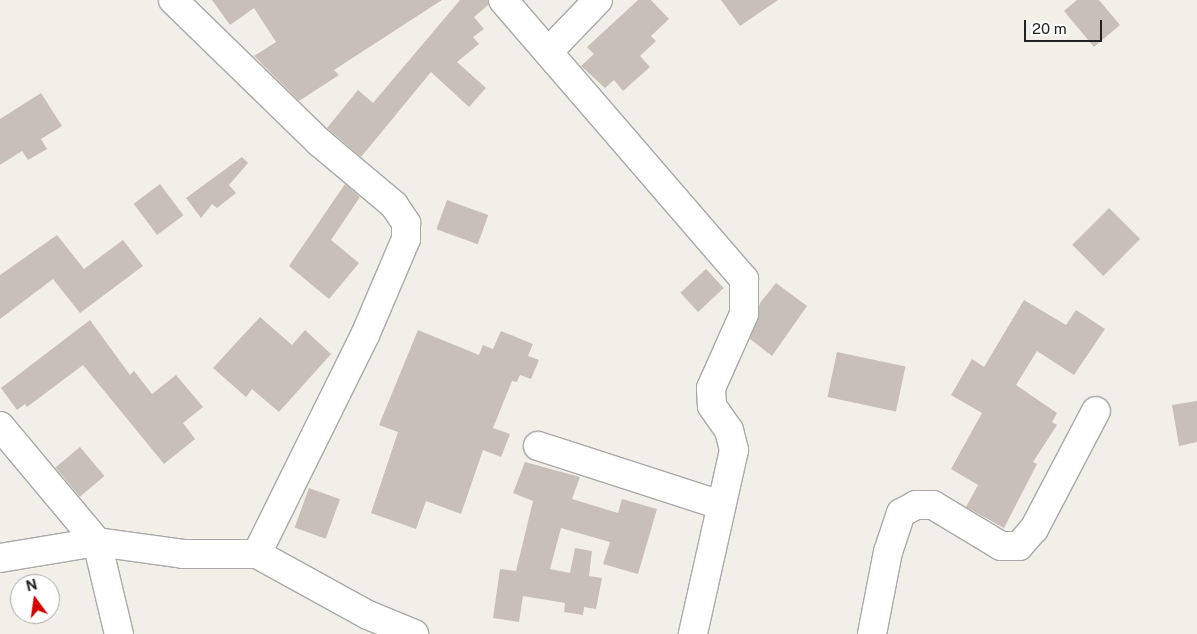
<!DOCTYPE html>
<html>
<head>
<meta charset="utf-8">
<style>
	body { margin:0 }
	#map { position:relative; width:1197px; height:634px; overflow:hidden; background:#f2efe9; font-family:"Public Sans",sans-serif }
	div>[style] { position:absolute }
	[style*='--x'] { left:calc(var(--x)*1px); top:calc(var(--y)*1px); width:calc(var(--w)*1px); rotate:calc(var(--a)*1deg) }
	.building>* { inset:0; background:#c7bfb8; transform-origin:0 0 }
	.roads { filter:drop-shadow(1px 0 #a9a9a9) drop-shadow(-1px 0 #a9a9a9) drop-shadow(0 1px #a9a9a9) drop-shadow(0 -1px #a9a9a9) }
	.minor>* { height:28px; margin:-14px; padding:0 14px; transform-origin:14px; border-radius:14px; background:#fff }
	span { translate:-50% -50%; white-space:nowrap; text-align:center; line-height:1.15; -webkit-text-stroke:4px #fff; paint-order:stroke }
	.north { position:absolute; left:10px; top:574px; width:50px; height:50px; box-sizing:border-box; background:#fff; border:1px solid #a7a7a7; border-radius:50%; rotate:346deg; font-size:14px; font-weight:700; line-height:20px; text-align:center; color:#222 }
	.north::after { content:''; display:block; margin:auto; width:18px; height:22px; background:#d40000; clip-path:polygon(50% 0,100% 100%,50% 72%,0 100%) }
	.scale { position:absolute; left:1024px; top:20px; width:78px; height:22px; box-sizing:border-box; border:2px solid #222; border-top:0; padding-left:6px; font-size:15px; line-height:18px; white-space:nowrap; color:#222; -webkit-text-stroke:4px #fff; paint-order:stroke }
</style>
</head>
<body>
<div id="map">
	<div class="building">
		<div style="clip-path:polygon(212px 0,442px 0,334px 70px,339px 75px,299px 101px,254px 56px,276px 42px,254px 8px,230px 25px)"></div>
		<div style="clip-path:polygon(460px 0,488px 0,488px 5px,474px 17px,484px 29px,473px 37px,479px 44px,457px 62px,486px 88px,469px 107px,431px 72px,361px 157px,327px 128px,358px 90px,373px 103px)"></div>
		<div style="clip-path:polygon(638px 0,651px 0,669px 19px,651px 36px,656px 41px,640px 56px,650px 67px,623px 91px,614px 80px,605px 88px,581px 66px,594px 54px,587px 47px)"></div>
		<div style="clip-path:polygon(721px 0,778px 0,740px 26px)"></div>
		<div style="clip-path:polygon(1077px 0,1099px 0,1120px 25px,1094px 47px,1064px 11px)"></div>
		<div style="clip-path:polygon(41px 93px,62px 126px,41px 139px,47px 149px,28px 160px,22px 151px,0 165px,0 119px)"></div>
		<div style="clip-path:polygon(242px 157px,248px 163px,229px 185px,236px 193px,217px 208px,212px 204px,201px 218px,186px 198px)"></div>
		<div style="left:160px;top:184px;width:39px;height:33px;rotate:53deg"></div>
		<div style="clip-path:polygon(345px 184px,360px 197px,331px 240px,359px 263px,329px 299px,289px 266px)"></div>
		<div style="left:447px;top:200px;width:44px;height:31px;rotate:20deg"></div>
		<div style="left:1109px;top:208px;width:44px;height:52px;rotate:45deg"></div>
		<div style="clip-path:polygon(57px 235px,84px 269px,123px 240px,143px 266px,80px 313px,53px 279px,0 319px,0 275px)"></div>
		<div style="left:706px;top:269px;width:26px;height:35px;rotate:47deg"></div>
		<div style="clip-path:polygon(776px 283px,807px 306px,772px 356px,750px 339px,760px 303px)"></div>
		<div style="clip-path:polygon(1024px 300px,1066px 325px,1076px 310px,1105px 329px,1074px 375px,1037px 351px,1016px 385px,1057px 413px,1052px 422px,1057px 425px,1033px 462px,1037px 464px,1004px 528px,966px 507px,978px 485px,951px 469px,982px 413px,951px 395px,972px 359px,984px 367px)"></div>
		<div style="clip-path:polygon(260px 317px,292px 345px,305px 330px,331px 354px,279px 412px,252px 389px,246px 397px,213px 368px)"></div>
		<div style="clip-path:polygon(90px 320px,130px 375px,134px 371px,152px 394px,176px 375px,203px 407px,183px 423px,195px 439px,164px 464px,83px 365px,27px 407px,25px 404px,17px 410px,1px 388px)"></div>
		<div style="clip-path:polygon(418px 330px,479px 355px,483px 345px,493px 349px,501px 331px,533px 344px,528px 356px,539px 360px,531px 379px,520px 375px,517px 382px,512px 381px,493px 428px,510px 434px,501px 457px,483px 450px,461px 514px,426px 501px,416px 529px,371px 513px,398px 432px,379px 425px)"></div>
		<div style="left:837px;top:352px;width:70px;height:46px;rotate:12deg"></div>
		<div style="clip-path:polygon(1197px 401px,1197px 442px,1179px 446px,1172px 405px)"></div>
		<div style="left:80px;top:447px;width:38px;height:32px;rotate:50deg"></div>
		<div style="clip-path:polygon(525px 462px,580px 477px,572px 499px,618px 513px,622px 499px,657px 509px,638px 574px,603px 564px,610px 542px,561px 528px,550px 569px,570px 573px,575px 548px,592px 551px,589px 576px,602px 578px,596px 609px,584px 607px,583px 615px,564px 612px,565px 603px,523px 596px,519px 622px,493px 618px,500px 569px,516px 571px,533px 501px,513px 493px)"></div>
		<div style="left:309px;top:488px;width:33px;height:42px;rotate:20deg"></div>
	</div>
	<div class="roads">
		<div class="minor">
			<div style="--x:173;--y:0;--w:204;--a:44.2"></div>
			<div style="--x:319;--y:142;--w:98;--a:40"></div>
			<div style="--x:394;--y:205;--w:22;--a:56"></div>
			<div style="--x:406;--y:223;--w:16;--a:90"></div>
			<div style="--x:406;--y:239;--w:104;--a:113.1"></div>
			<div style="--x:365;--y:335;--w:244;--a:116.3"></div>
			<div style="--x:503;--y:0;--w:369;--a:49.2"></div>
			<div style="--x:744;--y:279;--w:35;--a:90"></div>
			<div style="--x:744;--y:314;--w:81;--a:114"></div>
			<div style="--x:711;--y:388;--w:18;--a:87"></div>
			<div style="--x:712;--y:406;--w:29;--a:55"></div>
			<div style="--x:729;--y:430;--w:21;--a:76"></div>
			<div style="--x:734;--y:450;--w:189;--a:102.6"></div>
			<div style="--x:548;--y:52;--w:72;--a:-46.1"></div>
			<div style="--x:0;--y:426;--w:151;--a:50.1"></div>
			<div style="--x:97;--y:542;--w:95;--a:76.6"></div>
			<div style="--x:538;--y:446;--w:192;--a:17.9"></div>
			<div style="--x:0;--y:558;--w:98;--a:-9.4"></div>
			<div style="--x:97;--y:542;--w:87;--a:7.9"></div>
			<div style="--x:183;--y:554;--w:74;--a:0"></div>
			<div style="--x:257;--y:554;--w:127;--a:28.8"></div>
			<div style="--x:368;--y:615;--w:50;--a:22.4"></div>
			<div style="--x:872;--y:634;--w:84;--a:-79"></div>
			<div style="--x:888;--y:552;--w:41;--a:-71.6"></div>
			<div style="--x:901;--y:513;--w:17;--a:-28"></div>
			<div style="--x:916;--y:505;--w:17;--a:0"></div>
			<div style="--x:933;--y:505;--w:79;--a:31.1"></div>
			<div style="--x:1001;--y:546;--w:18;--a:0"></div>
			<div style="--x:1019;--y:546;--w:23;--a:-49"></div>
			<div style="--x:1034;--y:529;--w:133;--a:-62.3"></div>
		</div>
	</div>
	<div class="north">N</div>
	<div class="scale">20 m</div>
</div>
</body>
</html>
